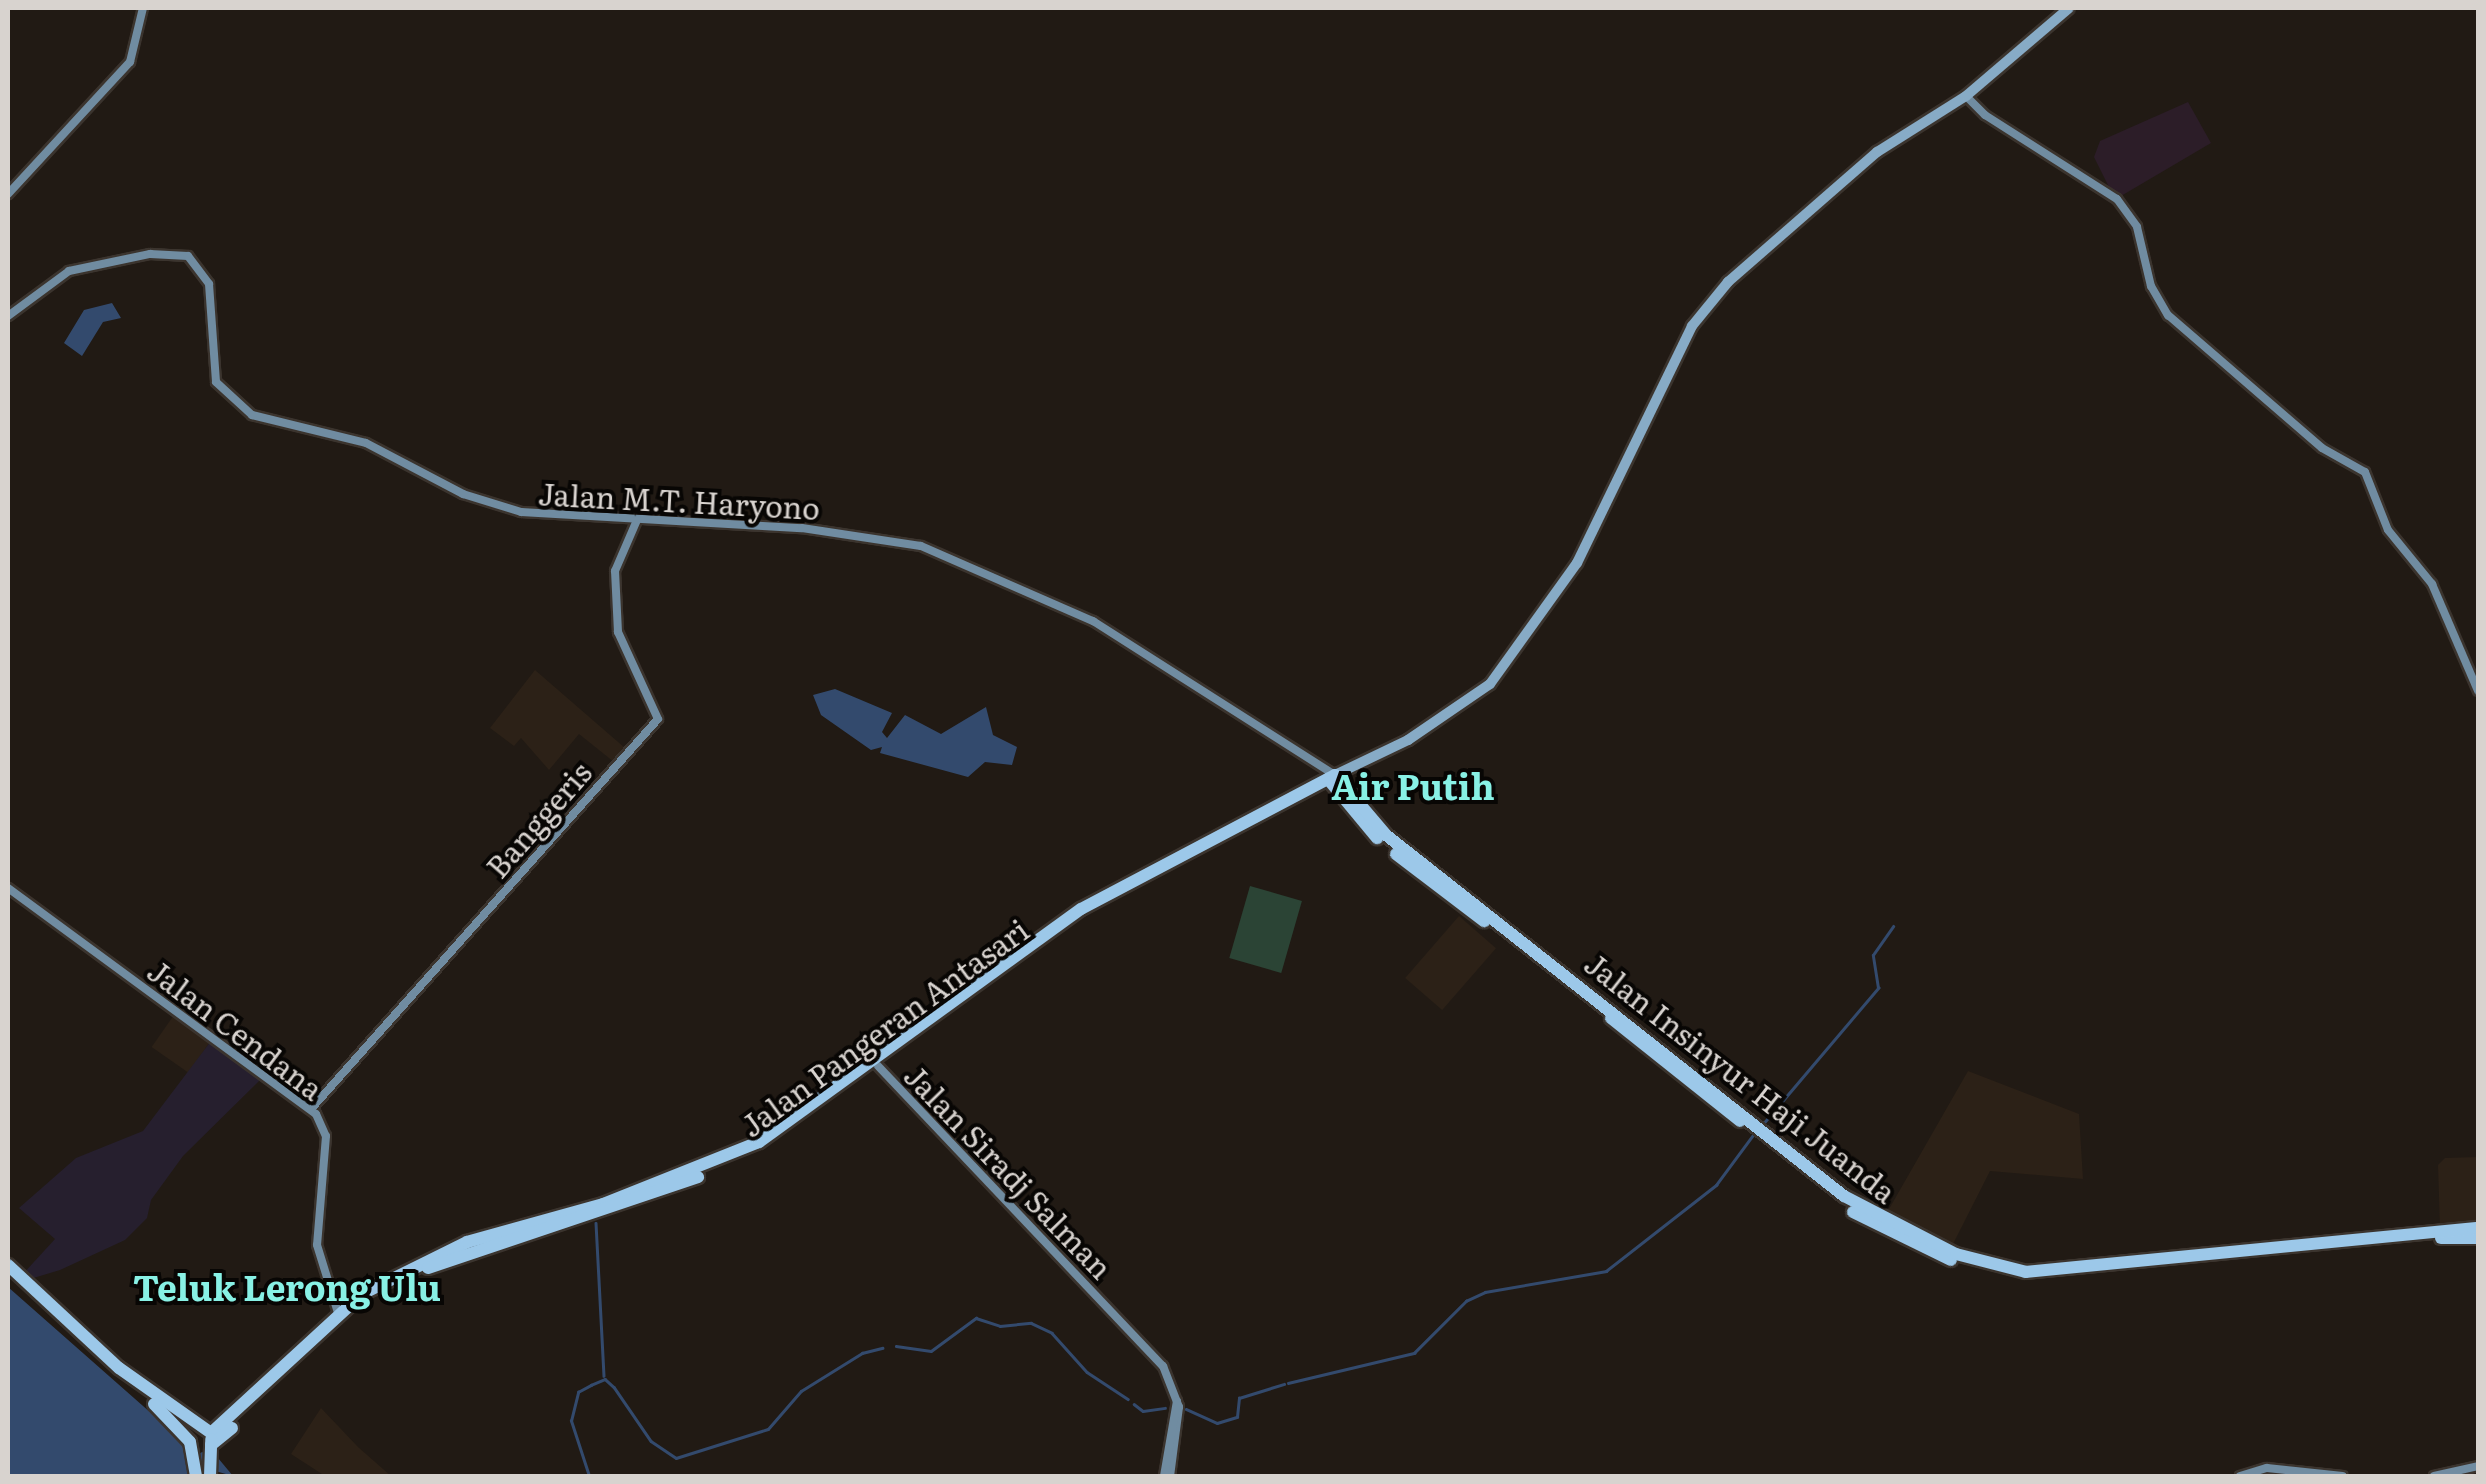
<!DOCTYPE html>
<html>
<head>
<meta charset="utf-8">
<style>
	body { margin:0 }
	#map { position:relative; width:2486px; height:1484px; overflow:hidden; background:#211a14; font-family:Literata,serif }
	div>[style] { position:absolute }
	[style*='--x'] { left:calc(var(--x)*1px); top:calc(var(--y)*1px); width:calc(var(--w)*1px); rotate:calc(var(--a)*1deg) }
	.built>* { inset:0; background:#2c2117; transform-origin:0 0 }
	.industrial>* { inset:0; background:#261f2e }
	.medical>* { inset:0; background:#2c1d28 }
	.green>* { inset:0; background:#2b4435; transform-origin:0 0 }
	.water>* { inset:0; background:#334a6d }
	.stream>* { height:2.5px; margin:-1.25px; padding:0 1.25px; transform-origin:1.25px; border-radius:1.25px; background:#334a6d }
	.roads { filter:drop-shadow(2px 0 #3b342e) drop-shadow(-2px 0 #3b342e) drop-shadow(0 2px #3b342e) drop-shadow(0 -2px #3b342e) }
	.secondary>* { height:8px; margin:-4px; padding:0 4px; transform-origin:4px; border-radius:4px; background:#708ca1 }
	.primary>* { height:10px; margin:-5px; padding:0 5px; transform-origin:5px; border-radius:5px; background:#87abc6 }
	.highway>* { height:12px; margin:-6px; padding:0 6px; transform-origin:6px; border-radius:6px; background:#9cc8e9 }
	span { translate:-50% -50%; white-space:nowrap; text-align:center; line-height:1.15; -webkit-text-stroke:8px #080604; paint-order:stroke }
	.street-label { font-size:30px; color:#d8d3cf }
	.quarter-label { font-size:35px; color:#88f1e5; font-weight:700 }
	.frame { position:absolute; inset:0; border:10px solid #d8d3cf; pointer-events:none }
</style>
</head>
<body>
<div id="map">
	<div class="built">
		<div style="clip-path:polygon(535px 670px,625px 748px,614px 762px,579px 734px,549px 770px,521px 738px,514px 746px,490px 728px)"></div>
		<div style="left:1459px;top:916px;width:49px;height:82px;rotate:41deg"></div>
		<div style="left:174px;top:1015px;width:45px;height:39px;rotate:35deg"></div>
		<div style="clip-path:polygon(1968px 1071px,2079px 1114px,2083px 1179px,1990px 1171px,1952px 1246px,1885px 1216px)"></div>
		<div style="clip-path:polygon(2478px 1157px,2478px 1226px,2440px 1228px,2438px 1165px,2445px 1158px)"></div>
		<div style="clip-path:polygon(321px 1408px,358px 1447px,391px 1476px,325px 1476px,291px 1454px)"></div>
	</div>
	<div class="industrial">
		<div style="clip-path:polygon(211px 1041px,262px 1078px,183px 1156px,151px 1200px,147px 1218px,125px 1240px,60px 1270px,30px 1279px,22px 1275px,55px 1239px,19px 1208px,76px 1158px,143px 1131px)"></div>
	</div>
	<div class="medical">
		<div style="clip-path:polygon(2188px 102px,2211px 143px,2121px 196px,2109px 187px,2094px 157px,2100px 141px)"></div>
	</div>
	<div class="green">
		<div style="left:1250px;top:886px;width:54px;height:75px;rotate:16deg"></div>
	</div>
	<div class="water">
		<div style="clip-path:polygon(112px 303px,121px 318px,103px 322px,82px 356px,64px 343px,84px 310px)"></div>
		<div style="clip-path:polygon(835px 689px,892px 713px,882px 732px,887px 738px,905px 715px,941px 734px,986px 707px,993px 735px,1017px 747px,1012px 765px,985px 762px,968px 777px,880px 753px,882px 747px,871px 750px,821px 715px,813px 695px)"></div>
		<div style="clip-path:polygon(8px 1287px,185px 1443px,190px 1461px,202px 1452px,218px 1458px,233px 1476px,208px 1469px,190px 1476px,8px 1476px)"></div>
	</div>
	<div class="stream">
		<div style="--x:1762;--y:1125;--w:180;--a:-49.7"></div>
		<div style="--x:1878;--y:988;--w:33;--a:-99"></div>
		<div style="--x:1873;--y:955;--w:35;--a:-55"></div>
		<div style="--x:596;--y:1223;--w:153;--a:87"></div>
		<div style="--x:896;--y:1346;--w:35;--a:8"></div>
		<div style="--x:931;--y:1351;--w:56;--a:-36.3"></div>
		<div style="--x:976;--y:1318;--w:25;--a:18"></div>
		<div style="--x:1000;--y:1326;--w:31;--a:-6"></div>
		<div style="--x:1031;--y:1323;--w:23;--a:25"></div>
		<div style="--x:1052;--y:1333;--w:52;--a:48.1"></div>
		<div style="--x:1087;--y:1372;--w:49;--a:33.4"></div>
		<div style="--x:1288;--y:1383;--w:130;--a:-13.4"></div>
		<div style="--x:1414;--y:1353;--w:74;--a:-45"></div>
		<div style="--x:1466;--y:1301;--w:21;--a:-25"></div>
		<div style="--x:1485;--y:1292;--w:123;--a:-9.8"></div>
		<div style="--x:1606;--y:1271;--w:140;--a:-38"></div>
		<div style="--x:1716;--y:1185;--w:67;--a:-53.5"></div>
		<div style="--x:1134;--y:1404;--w:11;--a:38"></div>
		<div style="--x:1143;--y:1411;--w:22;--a:-8"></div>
		<div style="--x:1186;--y:1409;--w:34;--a:24"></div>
		<div style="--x:1217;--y:1423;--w:21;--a:-17"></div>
		<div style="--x:1237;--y:1417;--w:19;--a:-84"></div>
		<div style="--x:1239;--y:1398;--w:47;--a:-17.3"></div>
		<div style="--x:589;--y:1476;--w:58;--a:-108.1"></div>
		<div style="--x:571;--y:1421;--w:30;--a:-76"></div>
		<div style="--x:578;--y:1392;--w:15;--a:-28"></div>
		<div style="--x:591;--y:1385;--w:15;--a:-23"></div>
		<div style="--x:605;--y:1379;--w:12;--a:42"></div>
		<div style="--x:614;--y:1387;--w:65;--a:55.6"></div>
		<div style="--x:651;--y:1441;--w:30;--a:34"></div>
		<div style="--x:676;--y:1458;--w:96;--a:-17.5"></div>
		<div style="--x:768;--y:1429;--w:50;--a:-49"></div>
		<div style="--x:801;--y:1391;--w:72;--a:-31.9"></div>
		<div style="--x:862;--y:1353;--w:21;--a:-14"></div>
	</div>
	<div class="roads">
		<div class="secondary">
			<div style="--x:1966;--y:96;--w:27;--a:45"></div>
			<div style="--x:1985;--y:115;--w:156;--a:32.5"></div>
			<div style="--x:2117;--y:199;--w:34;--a:54"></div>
			<div style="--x:2137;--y:227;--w:61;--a:76.7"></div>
			<div style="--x:2151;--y:286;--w:34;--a:60"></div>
			<div style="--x:2168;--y:315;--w:203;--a:40.8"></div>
			<div style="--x:2322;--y:448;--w:49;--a:29.2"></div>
			<div style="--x:2365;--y:472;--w:62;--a:68.4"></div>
			<div style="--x:2388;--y:530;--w:70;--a:50.8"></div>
			<div style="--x:2432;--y:584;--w:116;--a:66.7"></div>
			<div style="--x:8;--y:194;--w:180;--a:-47.3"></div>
			<div style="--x:130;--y:62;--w:56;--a:-76.5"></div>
			<div style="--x:8;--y:316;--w:76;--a:-36.4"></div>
			<div style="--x:69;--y:271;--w:83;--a:-11.9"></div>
			<div style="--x:150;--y:254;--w:38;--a:3"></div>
			<div style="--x:188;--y:256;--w:35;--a:53"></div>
			<div style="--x:209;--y:284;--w:98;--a:85.9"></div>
			<div style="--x:216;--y:382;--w:49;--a:42.5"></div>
			<div style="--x:252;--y:415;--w:117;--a:13.8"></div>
			<div style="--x:366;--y:443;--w:110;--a:27.7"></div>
			<div style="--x:463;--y:494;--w:61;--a:17.2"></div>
			<div style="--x:521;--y:512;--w:281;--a:3.3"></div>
			<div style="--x:802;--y:528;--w:120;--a:8.6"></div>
			<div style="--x:921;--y:546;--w:188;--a:23.6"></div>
			<div style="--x:1093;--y:621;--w:287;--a:32.5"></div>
			<div style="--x:8;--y:888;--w:382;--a:36.3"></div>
			<div style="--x:316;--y:1114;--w:24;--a:66"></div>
			<div style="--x:326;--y:1136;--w:109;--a:94.7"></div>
			<div style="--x:317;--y:1245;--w:74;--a:72.8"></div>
			<div style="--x:878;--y:1066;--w:414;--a:46.5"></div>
			<div style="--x:1163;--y:1366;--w:44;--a:68.7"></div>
			<div style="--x:1179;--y:1407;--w:70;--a:97.4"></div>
			<div style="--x:311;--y:1109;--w:522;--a:-48.34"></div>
			<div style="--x:658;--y:719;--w:96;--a:-114.7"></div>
			<div style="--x:618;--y:632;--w:61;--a:-92.8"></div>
			<div style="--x:615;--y:571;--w:56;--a:-66.7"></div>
			<div style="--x:1164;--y:1476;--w:76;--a:-80.2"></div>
			<div style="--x:2240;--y:1476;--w:28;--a:-17"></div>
			<div style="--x:2267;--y:1468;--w:76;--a:6"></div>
			<div style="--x:2434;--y:1476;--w:45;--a:-12.8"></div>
		</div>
		<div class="primary">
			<div style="--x:1335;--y:775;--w:81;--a:-25.6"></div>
			<div style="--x:1408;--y:740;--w:99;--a:-34.3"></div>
			<div style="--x:1490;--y:684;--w:149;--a:-54.3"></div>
			<div style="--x:1577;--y:563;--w:263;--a:-64.1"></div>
			<div style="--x:1692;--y:326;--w:57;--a:-50.7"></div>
			<div style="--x:1728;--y:282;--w:198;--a:-41.1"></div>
			<div style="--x:1877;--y:152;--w:105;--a:-32.2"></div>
			<div style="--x:1966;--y:96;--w:135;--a:-40.5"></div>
		</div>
		<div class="highway">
			<div style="--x:1328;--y:779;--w:77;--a:50.3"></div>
			<div style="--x:1396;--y:854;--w:111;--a:37.3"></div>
			<div style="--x:1611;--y:1018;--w:165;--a:38.6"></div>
			<div style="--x:1853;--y:1212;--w:109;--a:26.1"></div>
			<div style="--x:2441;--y:1238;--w:37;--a:0"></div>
			<div style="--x:8;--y:1265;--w:151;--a:42.9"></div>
			<div style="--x:119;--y:1368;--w:113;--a:35.2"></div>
			<div style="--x:211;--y:1433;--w:205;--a:-42.6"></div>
			<div style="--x:362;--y:1294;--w:117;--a:-26.3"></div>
			<div style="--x:467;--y:1242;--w:141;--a:-15.6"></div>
			<div style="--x:603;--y:1204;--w:168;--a:-21.7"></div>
			<div style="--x:759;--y:1142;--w:397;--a:-35.9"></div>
			<div style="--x:1081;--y:909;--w:287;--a:-27.8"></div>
			<div style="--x:1335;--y:775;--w:79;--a:49.6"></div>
			<div style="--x:1386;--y:835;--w:583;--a:38.25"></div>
			<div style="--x:1844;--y:1196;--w:126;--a:27.4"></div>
			<div style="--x:1956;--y:1254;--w:72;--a:14.4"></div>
			<div style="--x:2026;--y:1272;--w:454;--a:-5.6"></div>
			<div style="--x:428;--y:1268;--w:285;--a:-18.6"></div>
			<div style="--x:154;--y:1404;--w:52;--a:46.5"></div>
			<div style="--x:190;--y:1442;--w:35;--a:80"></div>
			<div style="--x:211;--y:1445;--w:27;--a:-39"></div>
			<div style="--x:210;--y:1476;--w:37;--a:-88"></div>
		</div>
	</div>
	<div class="street-label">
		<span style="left:679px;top:500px;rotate:3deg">Jalan M.T. Haryono</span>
		<span style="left:538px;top:819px;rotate:-49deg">Banggeris</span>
		<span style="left:884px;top:1027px;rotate:-36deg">Jalan Pangeran Antasari</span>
		<span style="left:236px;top:1029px;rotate:37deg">Jalan Cendana</span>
		<span style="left:1741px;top:1077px;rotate:38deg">Jalan Insinyur Haji Juanda</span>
		<span style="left:1009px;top:1171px;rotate:46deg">Jalan Siradj Salman</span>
	</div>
	<div class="quarter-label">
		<span style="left:1413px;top:785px">Air Putih</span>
		<span style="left:287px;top:1286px">Teluk Lerong Ulu</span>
	</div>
	<div class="frame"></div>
</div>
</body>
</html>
